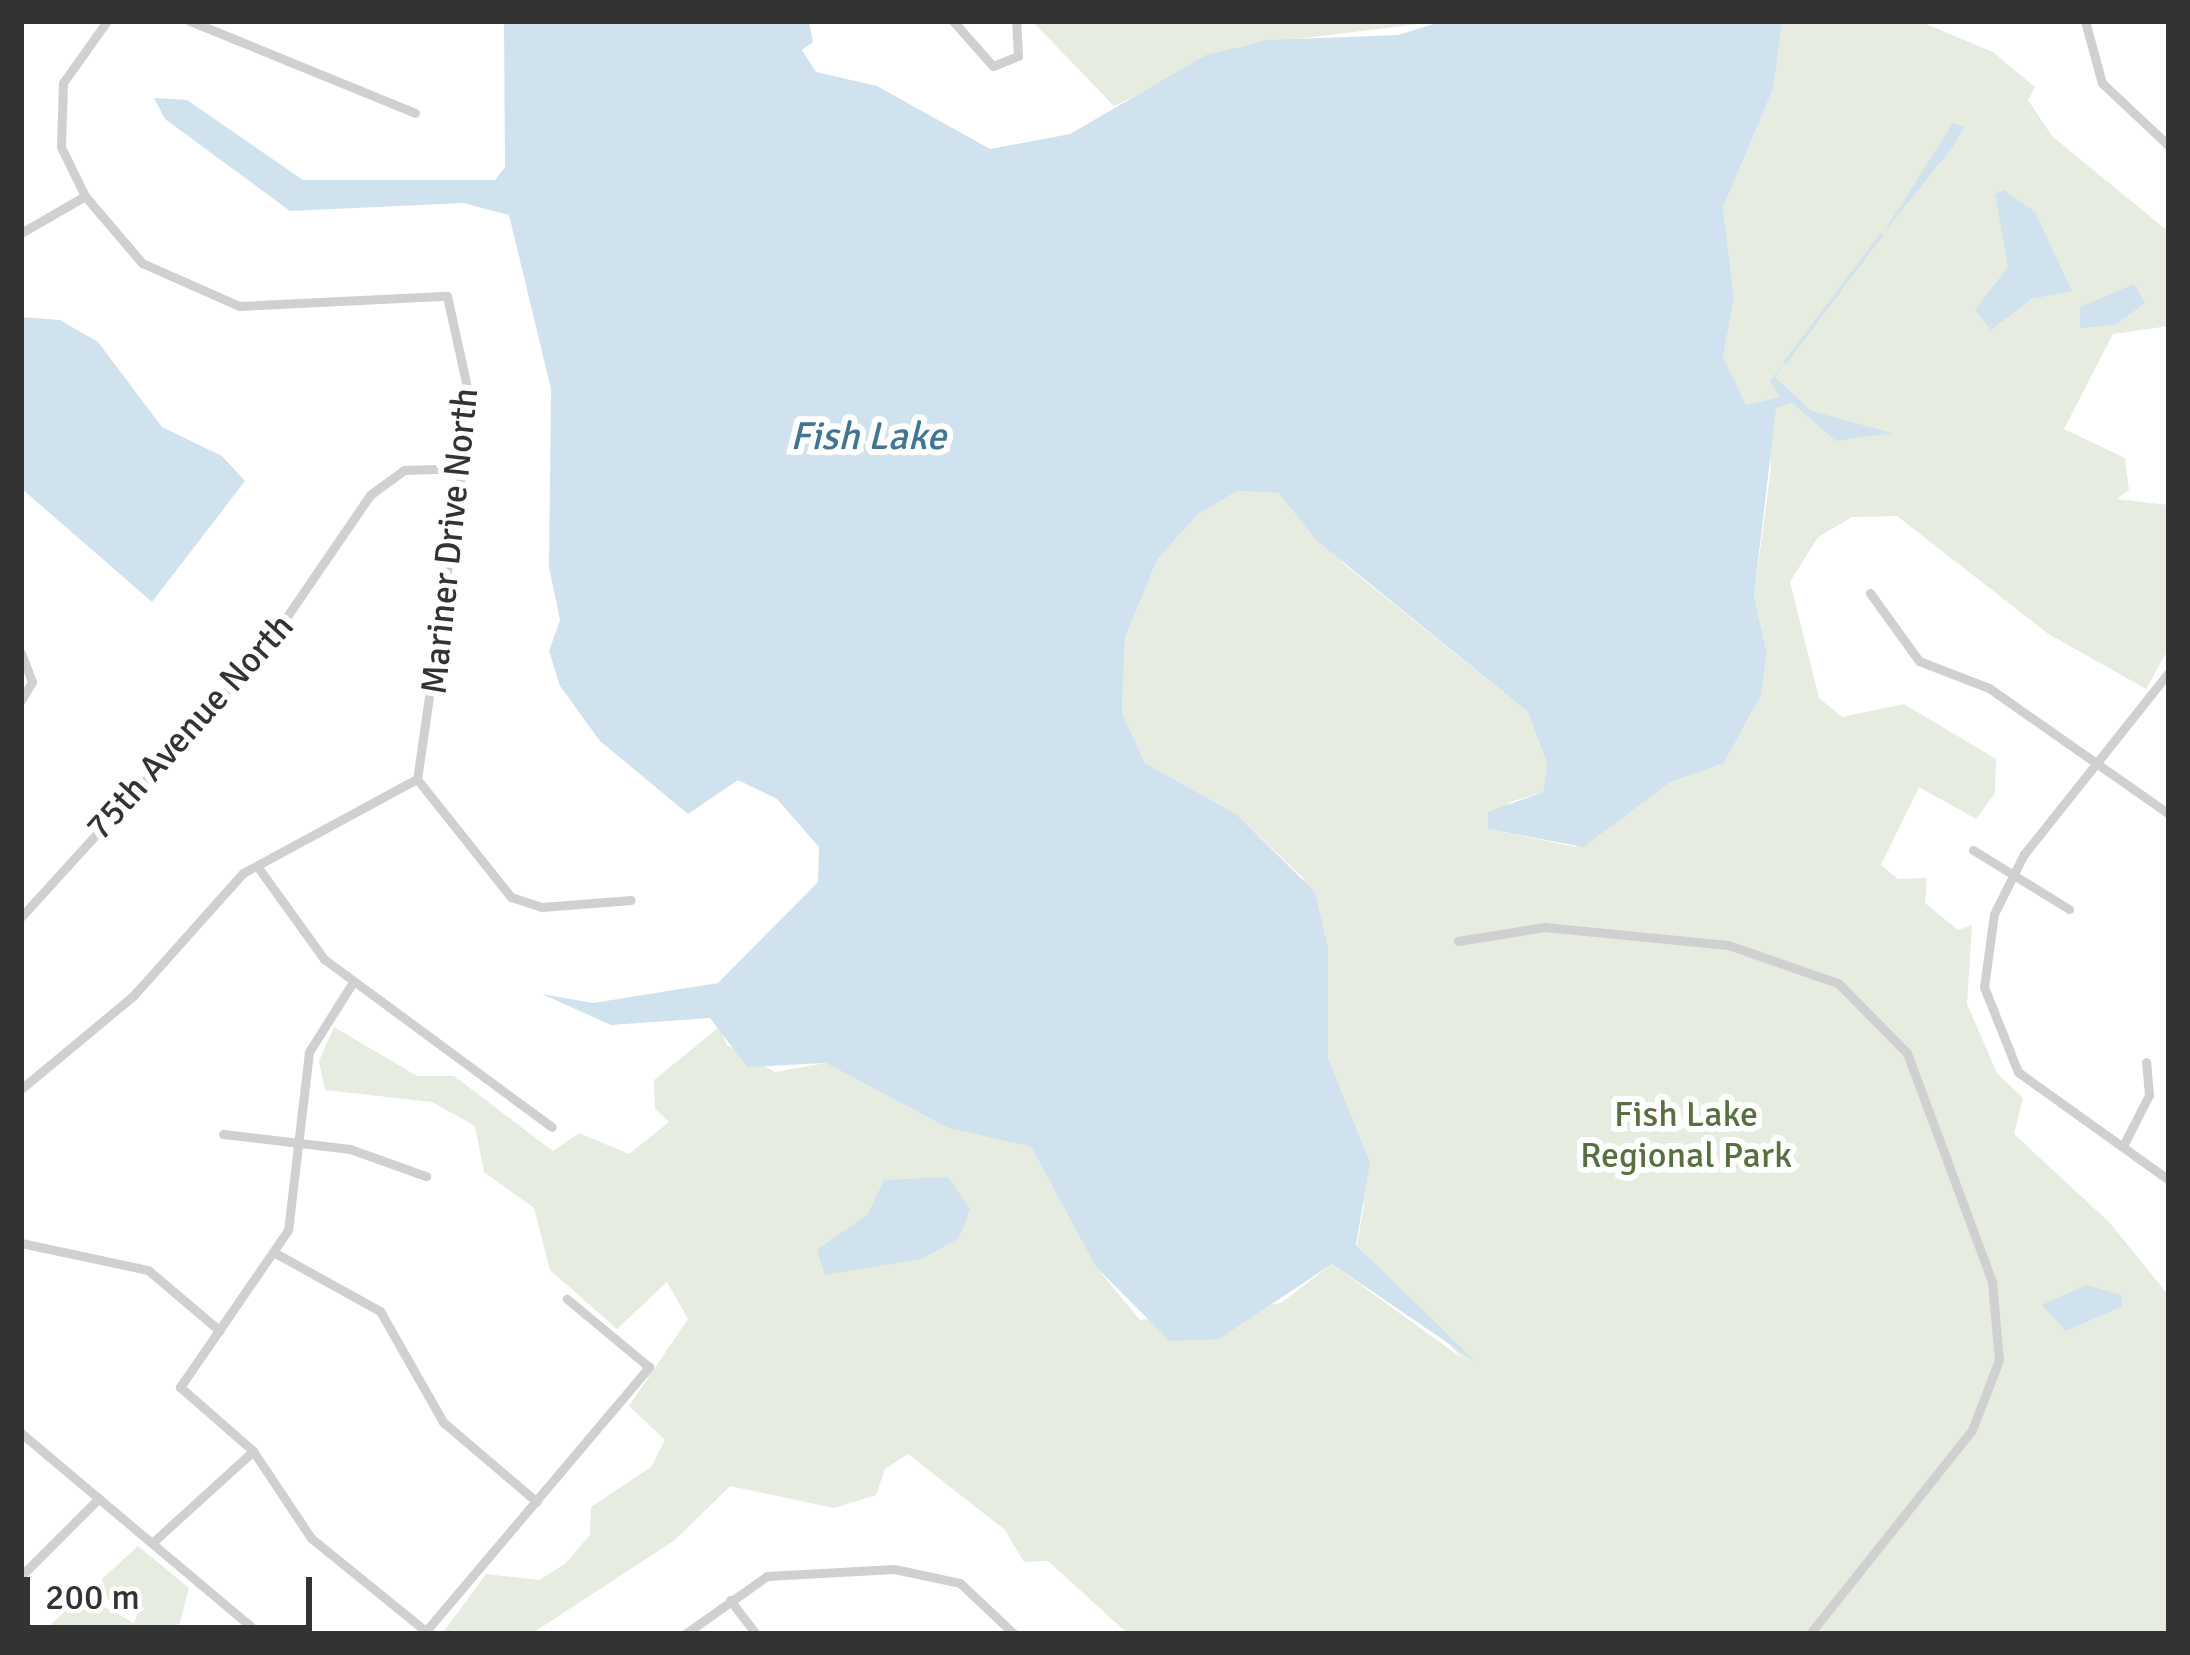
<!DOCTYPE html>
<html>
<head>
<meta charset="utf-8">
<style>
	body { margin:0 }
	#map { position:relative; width:2190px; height:1655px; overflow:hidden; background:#fff; font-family:Signika,sans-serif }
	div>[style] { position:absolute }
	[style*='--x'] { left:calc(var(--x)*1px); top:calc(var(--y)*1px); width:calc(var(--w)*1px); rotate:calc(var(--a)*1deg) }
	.green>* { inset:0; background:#e6ecdf }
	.water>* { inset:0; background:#cfe2ee }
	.stream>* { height:3px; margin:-1.5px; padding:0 1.5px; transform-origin:1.5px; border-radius:1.5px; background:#cfe2ee }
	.minor>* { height:9px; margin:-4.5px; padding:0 4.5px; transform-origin:4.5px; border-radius:4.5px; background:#d0d0d0 }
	span { translate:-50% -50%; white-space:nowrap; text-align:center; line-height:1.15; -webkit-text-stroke:12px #fff; paint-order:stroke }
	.street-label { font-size:36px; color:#333 }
	.park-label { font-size:36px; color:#56703f }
	.water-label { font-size:39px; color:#3f7597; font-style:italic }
	.frame { position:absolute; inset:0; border:24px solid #333; pointer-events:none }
	.scale { position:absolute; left:24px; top:1577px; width:288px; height:54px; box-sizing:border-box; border:6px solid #333; border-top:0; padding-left:15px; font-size:36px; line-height:42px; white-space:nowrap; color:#333; -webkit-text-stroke:9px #fff; paint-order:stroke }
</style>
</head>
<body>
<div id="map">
	<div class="green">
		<div style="clip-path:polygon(1032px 21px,1443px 21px,1240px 46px,1114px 106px)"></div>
		<div style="clip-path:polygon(1771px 21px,1919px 21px,1993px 52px,2035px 87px,2028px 100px,2052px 136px,2169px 232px,2169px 326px,2113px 334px,2064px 429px,2125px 458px,2129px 490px,2117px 499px,2169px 505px,2169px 648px,2146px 689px,2047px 633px,1897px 516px,1852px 517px,1818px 537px,1790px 582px,1819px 698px,1842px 717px,1904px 704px,1996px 759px,1995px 793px,1976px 819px,1919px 787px,1881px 865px,1898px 879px,1927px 878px,1925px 903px,1958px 930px,1972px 925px,1967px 1004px,1997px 1073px,2023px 1098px,2014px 1134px,2110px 1223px,2169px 1296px,2169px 1634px,1128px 1634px,1048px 1561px,1024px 1562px,1005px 1530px,908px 1454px,885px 1469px,876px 1495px,834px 1508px,730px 1486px,675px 1540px,531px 1634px,442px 1634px,486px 1574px,539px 1580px,565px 1564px,590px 1535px,591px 1507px,651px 1467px,665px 1440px,629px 1406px,688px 1319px,667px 1282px,617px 1329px,550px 1270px,534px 1208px,484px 1172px,475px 1126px,432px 1102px,325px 1090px,319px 1061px,334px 1027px,417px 1076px,454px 1076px,553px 1151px,579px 1133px,629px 1154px,669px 1122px,655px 1109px,654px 1080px,719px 1027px,727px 1045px,775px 1072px,826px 1063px,948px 1128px,1031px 1147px,1096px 1267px,1140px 1320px,1281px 1303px,1332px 1264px,1463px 1359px,1357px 1245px,1364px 1204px,1328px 1059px,1328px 948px,1303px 878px,1236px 814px,1145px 763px,1122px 713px,1125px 638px,1157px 560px,1197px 515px,1237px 491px,1279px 493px,1345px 565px,1528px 712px,1547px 764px,1543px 792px,1510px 802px,1488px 829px,1576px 847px,1669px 783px,1724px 763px,1761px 695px,1767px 654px,1754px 596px,1771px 468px,1768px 428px,1740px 400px,1723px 358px,1734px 297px,1723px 208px,1773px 89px)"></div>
		<div style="clip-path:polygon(138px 1546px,189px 1588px,180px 1623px,161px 1634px,40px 1634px,83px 1595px,134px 1623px,141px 1605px,108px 1600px,102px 1579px)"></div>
	</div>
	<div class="water">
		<div style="clip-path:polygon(504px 21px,809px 21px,813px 42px,802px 50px,816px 72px,877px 86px,990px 149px,1070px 134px,1206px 55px,1268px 40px,1398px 35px,1443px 21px,1782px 21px,1773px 89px,1723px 208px,1734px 297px,1723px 358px,1746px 405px,1780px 397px,1770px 381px,1785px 362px,1775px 377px,1811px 411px,1892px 433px,1836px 441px,1792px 403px,1776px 408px,1754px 596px,1767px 654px,1761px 695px,1724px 763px,1669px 783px,1583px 847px,1488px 829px,1488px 812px,1543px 792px,1547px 764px,1528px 712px,1316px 540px,1279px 493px,1237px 491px,1197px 515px,1157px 560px,1125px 638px,1122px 713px,1145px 763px,1236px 814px,1315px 892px,1328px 948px,1328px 1059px,1370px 1162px,1356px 1245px,1477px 1363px,1332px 1264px,1219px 1339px,1170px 1341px,1096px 1267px,1031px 1147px,948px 1128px,826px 1063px,747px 1067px,710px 1018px,611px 1025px,542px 994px,593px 1003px,718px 983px,818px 882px,819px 847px,777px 799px,738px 780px,688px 814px,600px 741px,560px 686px,549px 651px,560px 620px,549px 567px,551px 389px,509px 215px,463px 203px,290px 211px,165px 119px,154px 98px,187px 100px,303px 180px,495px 180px,505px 167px)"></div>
		<div style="clip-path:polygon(1953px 123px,1964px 127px,1954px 145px,1882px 235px)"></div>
		<div style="clip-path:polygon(2004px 190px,2035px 212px,2072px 291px,2031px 299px,1991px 330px,1975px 310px,2008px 267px,1995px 194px)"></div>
		<div style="clip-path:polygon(2134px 284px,2145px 303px,2115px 325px,2080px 328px,2080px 307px)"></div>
		<div style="clip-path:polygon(21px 317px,60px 320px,98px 342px,162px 427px,222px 456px,245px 481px,152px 602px,21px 488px)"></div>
		<div style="clip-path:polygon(948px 1177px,970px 1209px,959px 1238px,921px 1259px,825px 1275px,817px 1250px,868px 1214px,884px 1180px)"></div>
		<div style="clip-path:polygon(2086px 1285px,2121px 1295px,2122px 1306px,2066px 1331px,2042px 1305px)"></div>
	</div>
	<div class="stream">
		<div style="--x:1785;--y:362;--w:160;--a:-53.1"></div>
	</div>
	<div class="minor">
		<div style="--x:107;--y:21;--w:76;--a:125.4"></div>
		<div style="--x:63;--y:83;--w:64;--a:91.8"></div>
		<div style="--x:61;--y:147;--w:55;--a:63.9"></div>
		<div style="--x:85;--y:196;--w:88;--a:49.6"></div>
		<div style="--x:142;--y:263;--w:106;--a:23.9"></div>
		<div style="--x:239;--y:306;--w:208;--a:-2.8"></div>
		<div style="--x:447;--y:296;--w:112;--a:77.6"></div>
		<div style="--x:471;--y:405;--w:378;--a:98.2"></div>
		<div style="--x:417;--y:779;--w:151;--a:51.5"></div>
		<div style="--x:511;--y:897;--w:33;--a:18"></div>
		<div style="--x:542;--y:907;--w:89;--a:-4.5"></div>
		<div style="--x:190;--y:21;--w:243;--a:22.2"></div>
		<div style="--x:953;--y:21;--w:60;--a:48.4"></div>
		<div style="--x:993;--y:66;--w:27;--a:-22"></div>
		<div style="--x:1018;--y:56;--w:35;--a:-93"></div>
		<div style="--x:2085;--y:21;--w:64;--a:74.7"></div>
		<div style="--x:2102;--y:83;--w:92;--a:43.2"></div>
		<div style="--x:21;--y:233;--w:74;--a:-30"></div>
		<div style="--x:1870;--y:593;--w:84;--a:54.2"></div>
		<div style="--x:1919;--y:661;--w:75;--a:21.1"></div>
		<div style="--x:1989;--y:688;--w:220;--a:35"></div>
		<div style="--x:21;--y:653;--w:31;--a:69"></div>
		<div style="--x:32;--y:682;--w:21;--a:121"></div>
		<div style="--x:2169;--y:672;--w:233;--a:128.5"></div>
		<div style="--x:2024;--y:854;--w:67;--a:116.6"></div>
		<div style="--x:1994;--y:914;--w:74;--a:97.8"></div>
		<div style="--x:1984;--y:987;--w:92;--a:68.2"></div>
		<div style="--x:2018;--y:1072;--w:186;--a:35.6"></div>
		<div style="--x:1973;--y:850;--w:113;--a:31.6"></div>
		<div style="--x:257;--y:866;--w:115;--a:54.2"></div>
		<div style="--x:324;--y:959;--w:283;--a:36.4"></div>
		<div style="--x:21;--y:917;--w:361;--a:-47.7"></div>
		<div style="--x:264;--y:650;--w:188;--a:-55.6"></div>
		<div style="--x:370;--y:495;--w:42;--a:-36.3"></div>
		<div style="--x:404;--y:470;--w:60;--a:-1.9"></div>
		<div style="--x:1458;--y:941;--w:87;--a:-9.2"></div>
		<div style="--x:1544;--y:927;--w:185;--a:5.6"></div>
		<div style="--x:1728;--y:945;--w:116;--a:19.1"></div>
		<div style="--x:1838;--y:983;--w:98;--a:45.4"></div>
		<div style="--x:1907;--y:1053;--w:244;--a:69.6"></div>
		<div style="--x:1992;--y:1282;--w:78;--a:84.9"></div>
		<div style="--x:1999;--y:1360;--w:75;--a:111.1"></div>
		<div style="--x:1972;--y:1430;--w:260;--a:128.5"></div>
		<div style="--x:353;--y:982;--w:83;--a:122.2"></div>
		<div style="--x:309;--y:1052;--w:179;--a:96.7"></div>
		<div style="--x:288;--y:1230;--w:191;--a:124.5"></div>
		<div style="--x:180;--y:1387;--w:97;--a:41.2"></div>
		<div style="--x:253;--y:1451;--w:105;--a:56.3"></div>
		<div style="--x:311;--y:1538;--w:152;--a:39.1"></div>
		<div style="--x:21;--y:1089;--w:146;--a:-39.7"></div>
		<div style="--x:133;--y:996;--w:165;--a:-48.2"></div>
		<div style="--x:243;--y:873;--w:198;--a:-28.4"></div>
		<div style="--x:223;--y:1134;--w:128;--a:6.7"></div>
		<div style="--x:350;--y:1149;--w:81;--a:19.6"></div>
		<div style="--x:2123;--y:1146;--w:57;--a:-63"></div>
		<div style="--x:2149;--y:1095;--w:33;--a:-95"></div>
		<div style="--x:21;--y:1243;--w:130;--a:12"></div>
		<div style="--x:148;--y:1270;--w:94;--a:40.3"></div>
		<div style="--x:277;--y:1254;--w:118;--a:29"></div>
		<div style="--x:380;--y:1311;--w:128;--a:60.4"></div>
		<div style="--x:443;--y:1422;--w:123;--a:40.4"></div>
		<div style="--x:21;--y:1433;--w:312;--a:40.1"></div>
		<div style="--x:152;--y:1543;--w:137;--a:-42.3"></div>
		<div style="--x:21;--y:1576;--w:110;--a:-45"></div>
		<div style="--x:730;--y:1600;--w:43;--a:52.6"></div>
		<div style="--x:426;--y:1631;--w:346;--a:-49.8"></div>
		<div style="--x:649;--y:1367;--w:107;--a:-140.3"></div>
		<div style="--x:685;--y:1634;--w:100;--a:-35.3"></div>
		<div style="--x:767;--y:1576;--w:127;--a:-3.2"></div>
		<div style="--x:894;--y:1569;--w:67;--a:12"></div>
		<div style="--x:960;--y:1583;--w:74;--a:43.4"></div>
	</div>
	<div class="street-label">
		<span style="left:450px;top:541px;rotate:-84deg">Mariner Drive North</span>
		<span style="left:190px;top:727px;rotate:-48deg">75th Avenue North</span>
	</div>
	<div class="park-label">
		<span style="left:1686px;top:1135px">Fish Lake<br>Regional Park</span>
	</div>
	<div class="water-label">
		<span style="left:868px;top:436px">Fish Lake</span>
	</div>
	<div class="frame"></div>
	<div class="scale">200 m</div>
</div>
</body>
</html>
